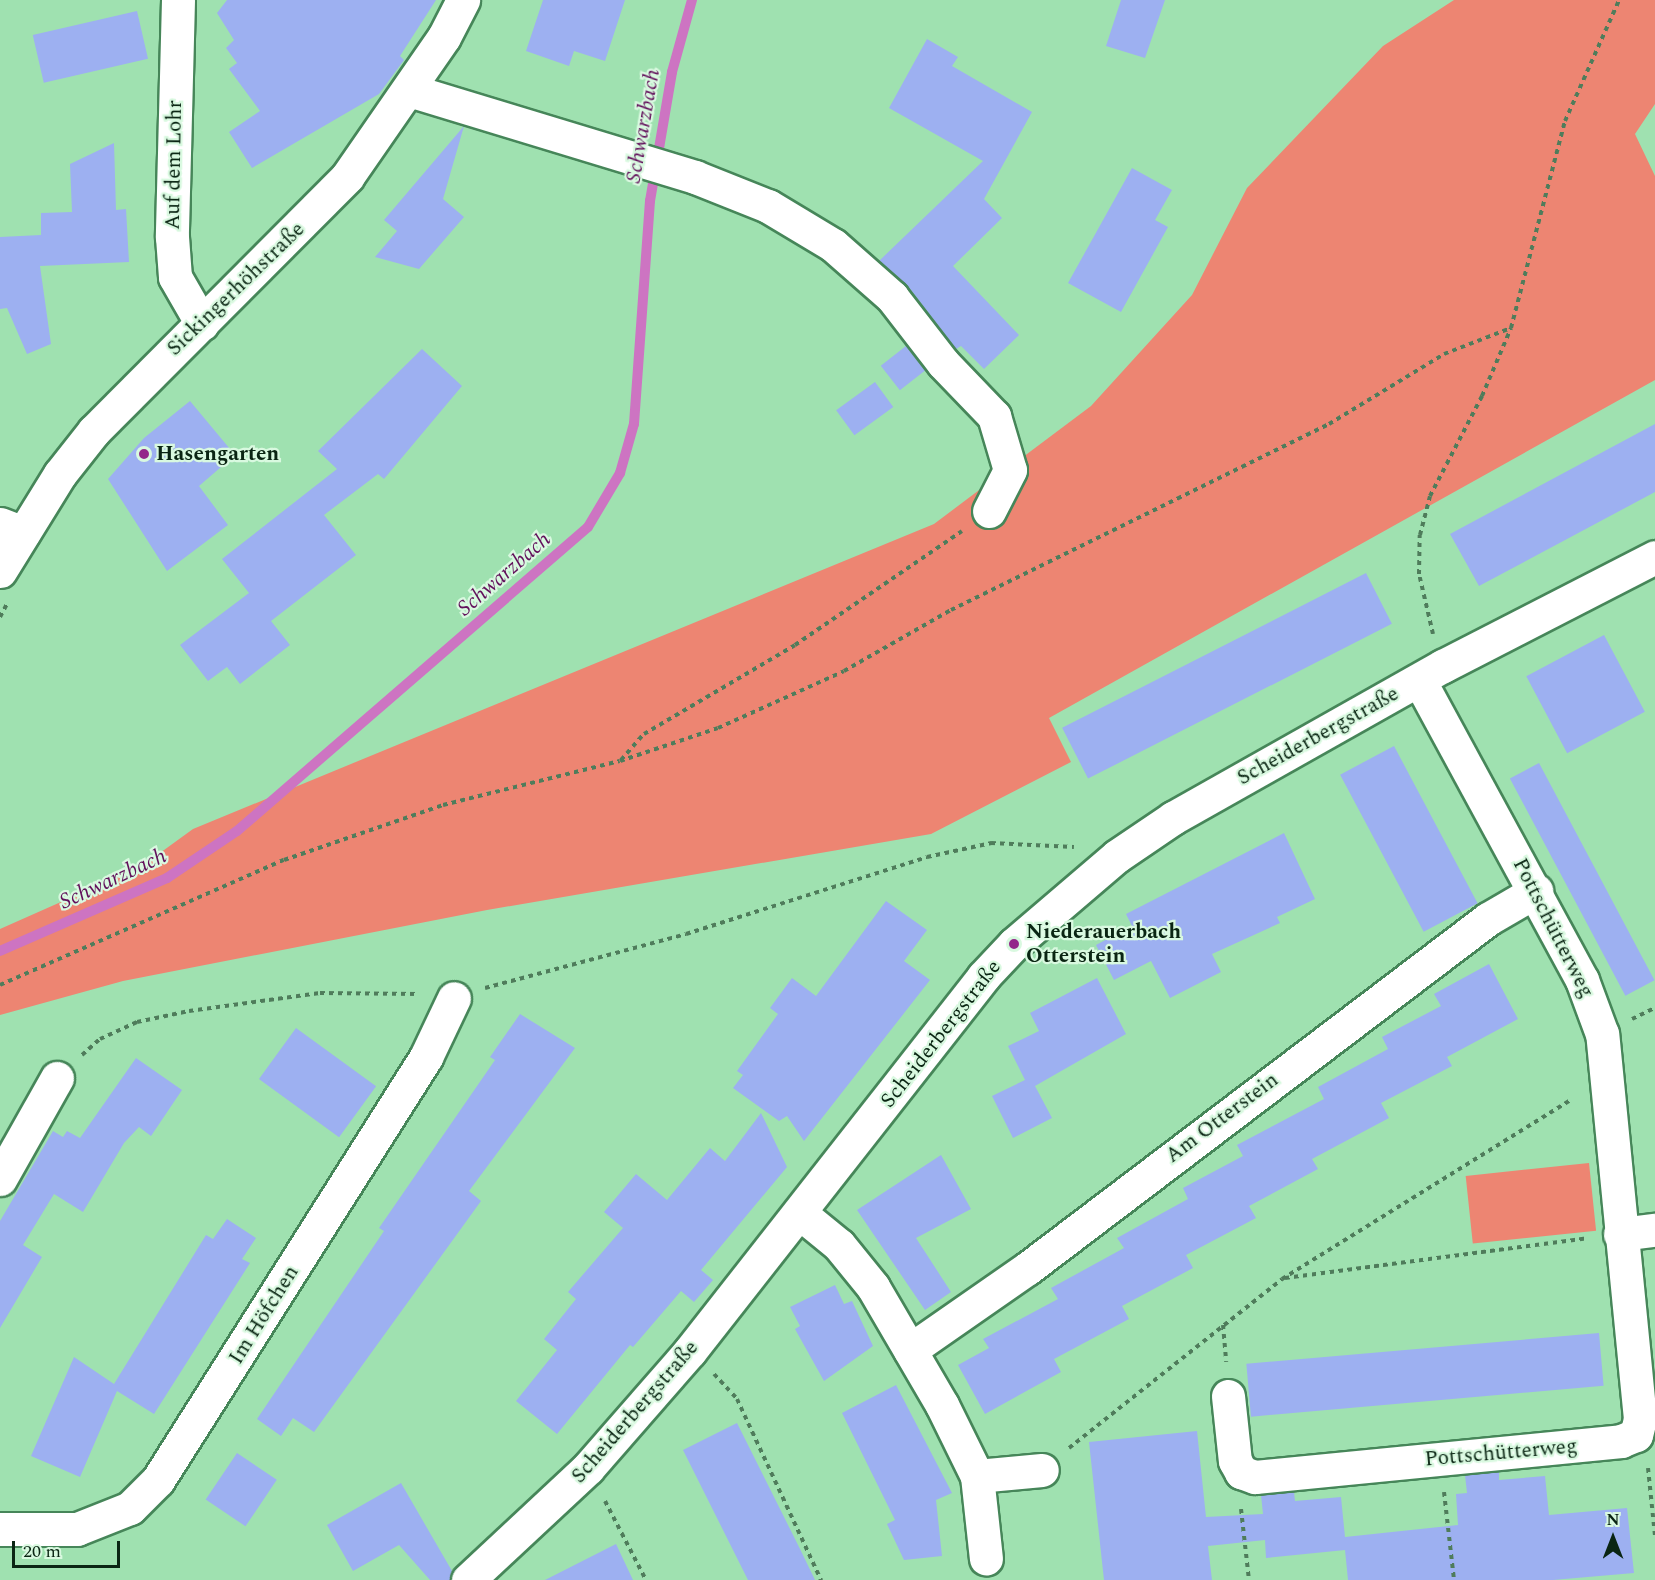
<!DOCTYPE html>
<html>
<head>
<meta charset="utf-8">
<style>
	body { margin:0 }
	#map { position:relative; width:1655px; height:1580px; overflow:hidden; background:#9fe1b0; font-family:Spectral,serif }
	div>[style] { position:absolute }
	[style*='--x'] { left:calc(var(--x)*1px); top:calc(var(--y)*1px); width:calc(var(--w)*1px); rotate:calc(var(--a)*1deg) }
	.green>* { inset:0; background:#ed8572; transform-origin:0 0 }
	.stream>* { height:10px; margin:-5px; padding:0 5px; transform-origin:5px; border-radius:5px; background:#cd74c2 }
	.building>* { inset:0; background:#9db0f1; transform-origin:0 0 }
	.path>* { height:4px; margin-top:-2px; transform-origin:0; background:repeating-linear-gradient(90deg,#4f7c5b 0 4.5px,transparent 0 9px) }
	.roads { filter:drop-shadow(2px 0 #468659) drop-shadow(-2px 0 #468659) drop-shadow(0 2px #468659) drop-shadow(0 -2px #468659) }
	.minor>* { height:33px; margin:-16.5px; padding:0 16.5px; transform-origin:16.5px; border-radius:16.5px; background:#fff }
	.major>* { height:33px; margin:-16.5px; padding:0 16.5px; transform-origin:16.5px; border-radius:16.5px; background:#fff }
	.dots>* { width:16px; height:16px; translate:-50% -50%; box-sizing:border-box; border:3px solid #d9f9e0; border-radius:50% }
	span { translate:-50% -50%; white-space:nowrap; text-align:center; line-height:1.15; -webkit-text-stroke:4.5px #d9f9e0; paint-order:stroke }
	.street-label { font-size:21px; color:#0a2513 }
	.poi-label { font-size:21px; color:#0a2513; font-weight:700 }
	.left { translate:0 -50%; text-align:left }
	.water-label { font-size:22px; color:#62105b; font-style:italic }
	.north { position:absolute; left:1583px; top:1508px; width:60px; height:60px; -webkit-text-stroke:4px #d9f9e0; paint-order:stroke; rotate:0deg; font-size:16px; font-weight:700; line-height:24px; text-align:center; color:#0a2513 }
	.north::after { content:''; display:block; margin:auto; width:21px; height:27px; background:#0a2513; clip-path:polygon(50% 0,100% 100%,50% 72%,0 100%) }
	.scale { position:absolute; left:12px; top:1541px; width:108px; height:27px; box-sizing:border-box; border:3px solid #0a2513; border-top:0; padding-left:8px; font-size:18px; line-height:21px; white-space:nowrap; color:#0a2513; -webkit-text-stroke:4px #d9f9e0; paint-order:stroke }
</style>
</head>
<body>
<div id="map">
	<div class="green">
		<div style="clip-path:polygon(1454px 0,1655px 0,1655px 104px,1635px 134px,1655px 176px,1655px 380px,1049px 718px,1071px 762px,931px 834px,487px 910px,123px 981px,0 1015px,0 929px,142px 866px,193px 829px,934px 524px,1091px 406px,1192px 295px,1247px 188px,1383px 46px)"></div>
		<div style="left:1589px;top:1163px;width:68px;height:124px;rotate:84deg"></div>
	</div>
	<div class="stream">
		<div style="--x:0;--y:951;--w:182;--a:-23.6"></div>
		<div style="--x:167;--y:878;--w:84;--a:-33.9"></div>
		<div style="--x:237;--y:831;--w:464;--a:-40.9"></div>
		<div style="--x:588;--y:527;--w:63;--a:-59.3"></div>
		<div style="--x:620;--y:473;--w:51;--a:-74.1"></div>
		<div style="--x:634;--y:424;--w:224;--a:-85.9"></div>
		<div style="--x:650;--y:201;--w:131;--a:-80.3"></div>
		<div style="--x:672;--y:72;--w:75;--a:-74.5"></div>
	</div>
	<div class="building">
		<div style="clip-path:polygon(227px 0,436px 0,400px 56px,404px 60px,379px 94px,252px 168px,229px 132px,260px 111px,229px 69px,237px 63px,226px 48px,234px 40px,217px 13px)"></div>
		<div style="clip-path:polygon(543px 0,625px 0,605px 61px,574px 51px,569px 66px,526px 51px)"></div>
		<div style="clip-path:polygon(1121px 0,1165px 0,1145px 58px,1106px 46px)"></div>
		<div style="left:137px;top:11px;width:49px;height:107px;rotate:77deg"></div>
		<div style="clip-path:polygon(927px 39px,958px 57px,952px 66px,1032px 112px,984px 199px,1002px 218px,953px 266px,1019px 335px,984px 369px,961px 346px,956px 349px,907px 285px,879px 261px,983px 161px,889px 108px)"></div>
		<div style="clip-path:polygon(464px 126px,443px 199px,464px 217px,419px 269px,375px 257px,397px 231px,384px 220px)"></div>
		<div style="clip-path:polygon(114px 143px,116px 210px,126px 209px,129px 262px,40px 266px,51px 344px,27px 354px,7px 308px,0 309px,0 237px,41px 235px,41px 213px,72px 212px,70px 164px)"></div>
		<div style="clip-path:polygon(1132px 168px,1172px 190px,1155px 220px,1168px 227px,1121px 312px,1068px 283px)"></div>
		<div style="left:906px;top:346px;width:31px;height:32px;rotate:52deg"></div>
		<div style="clip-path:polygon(422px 349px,462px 386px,384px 479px,378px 474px,324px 515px,356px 555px,271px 621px,290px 645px,240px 684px,227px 667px,208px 681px,180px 645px,249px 593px,222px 559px,337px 469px,318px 451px)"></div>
		<div style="left:875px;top:382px;width:31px;height:48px;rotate:54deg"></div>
		<div style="clip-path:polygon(190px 401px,235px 455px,199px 486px,228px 525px,167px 571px,108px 479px,144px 438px)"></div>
		<div style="clip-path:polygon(1655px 424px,1655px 492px,1479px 586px,1450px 534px)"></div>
		<div style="left:1366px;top:573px;width:57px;height:341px;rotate:63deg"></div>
		<div style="left:1604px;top:635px;width:87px;height:88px;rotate:62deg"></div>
		<div style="left:1394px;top:746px;width:178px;height:61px;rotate:62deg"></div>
		<div style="left:1539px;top:763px;width:246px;height:33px;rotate:62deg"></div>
		<div style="clip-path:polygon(1284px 833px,1315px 899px,1277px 917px,1280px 923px,1212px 954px,1221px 972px,1170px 998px,1151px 961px,1114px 980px,1096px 945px,1132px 926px,1126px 914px)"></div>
		<div style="clip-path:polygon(886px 901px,927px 930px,904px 961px,930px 980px,804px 1141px,787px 1116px,779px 1121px,733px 1088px,743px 1075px,737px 1071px,778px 1014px,770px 1008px,792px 978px,816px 996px)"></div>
		<div style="clip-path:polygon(1489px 964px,1518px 1019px,1447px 1057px,1452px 1066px,1381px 1103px,1389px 1118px,1312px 1159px,1318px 1169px,1249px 1206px,1256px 1218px,1186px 1255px,1193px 1268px,1122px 1306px,1129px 1319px,1054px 1359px,1061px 1372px,985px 1414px,958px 1365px,989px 1348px,983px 1339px,1058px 1299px,1051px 1288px,1124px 1248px,1117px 1238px,1188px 1199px,1183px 1188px,1243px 1156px,1237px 1145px,1324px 1099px,1318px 1087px,1388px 1049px,1382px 1037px,1441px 1006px,1434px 994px)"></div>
		<div style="clip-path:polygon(1097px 978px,1126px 1034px,1035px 1086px,1052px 1118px,1013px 1138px,992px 1096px,1025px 1080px,1008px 1046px,1039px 1031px,1030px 1013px)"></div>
		<div style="clip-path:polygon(520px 1014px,575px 1048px,469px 1191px,481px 1201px,314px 1432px,293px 1418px,281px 1436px,257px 1419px,384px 1231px,379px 1228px,495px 1060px,490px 1057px)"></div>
		<div style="left:296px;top:1028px;width:99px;height:63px;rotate:36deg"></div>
		<div style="clip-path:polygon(136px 1058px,182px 1090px,151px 1136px,139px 1127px,124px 1143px,83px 1212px,54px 1194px,23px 1245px,42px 1257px,0 1328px,0 1221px,53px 1131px,63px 1137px,67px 1131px,80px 1138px)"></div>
		<div style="clip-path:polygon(761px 1113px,787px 1167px,701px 1270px,713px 1280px,694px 1302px,681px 1291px,633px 1347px,630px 1345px,557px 1434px,516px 1401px,557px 1350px,544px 1339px,576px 1299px,568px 1292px,623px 1228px,604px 1212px,636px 1174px,667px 1200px,710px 1148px,725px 1161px)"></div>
		<div style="clip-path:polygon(941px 1155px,971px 1209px,916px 1238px,951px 1292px,925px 1310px,857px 1210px)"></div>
		<div style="clip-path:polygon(227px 1219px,256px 1238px,242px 1259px,250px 1263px,154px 1414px,117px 1391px,80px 1477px,31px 1456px,74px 1357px,114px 1384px,206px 1235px,213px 1239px)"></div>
		<div style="clip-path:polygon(835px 1285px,844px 1304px,852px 1301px,873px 1346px,824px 1381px,795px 1329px,800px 1326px,790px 1307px)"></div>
		<div style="left:1599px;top:1333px;width:53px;height:354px;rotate:85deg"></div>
		<div style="clip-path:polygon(896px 1385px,952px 1493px,936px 1500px,942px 1556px,904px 1560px,887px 1524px,895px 1520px,842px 1413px)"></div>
		<div style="clip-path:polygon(737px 1423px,800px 1549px,815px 1580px,748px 1580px,683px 1450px)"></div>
		<div style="clip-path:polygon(1197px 1431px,1206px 1517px,1263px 1514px,1261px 1495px,1294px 1492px,1295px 1501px,1341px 1497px,1345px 1537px,1458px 1525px,1456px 1494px,1467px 1493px,1465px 1475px,1499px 1472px,1499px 1480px,1545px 1476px,1549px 1515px,1627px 1508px,1634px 1573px,1553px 1580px,1348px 1580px,1345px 1550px,1266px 1558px,1265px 1540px,1208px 1546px,1212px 1580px,1104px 1580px,1089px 1442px)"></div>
		<div style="left:237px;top:1453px;width:48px;height:56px;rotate:34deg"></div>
		<div style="clip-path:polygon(401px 1483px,452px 1571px,450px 1580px,430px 1580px,399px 1545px,353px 1571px,327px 1525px)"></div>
		<div style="clip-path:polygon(616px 1544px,633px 1580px,545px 1580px)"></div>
	</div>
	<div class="path">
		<div style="--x:0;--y:617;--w:15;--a:-62"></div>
		<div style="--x:1433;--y:634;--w:62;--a:-103.1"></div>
		<div style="--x:1419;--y:574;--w:39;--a:-89"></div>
		<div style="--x:1420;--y:535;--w:40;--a:-75.6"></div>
		<div style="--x:1430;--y:496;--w:113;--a:-62.5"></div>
		<div style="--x:1482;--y:396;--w:74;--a:-66.9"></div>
		<div style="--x:1511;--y:328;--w:214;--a:-75.4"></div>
		<div style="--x:1565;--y:121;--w:133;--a:-65.9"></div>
		<div style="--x:621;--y:760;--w:35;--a:-49"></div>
		<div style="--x:644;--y:734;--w:175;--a:-30.5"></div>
		<div style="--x:795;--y:645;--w:202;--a:-34.3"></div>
		<div style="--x:0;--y:985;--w:310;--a:-23.8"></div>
		<div style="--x:284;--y:860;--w:168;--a:-19.1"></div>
		<div style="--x:443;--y:805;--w:182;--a:-14"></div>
		<div style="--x:620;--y:761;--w:103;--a:-18.6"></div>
		<div style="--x:718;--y:728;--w:138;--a:-24.3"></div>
		<div style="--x:844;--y:671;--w:123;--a:-29.7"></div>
		<div style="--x:951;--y:610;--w:421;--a:-26.2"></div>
		<div style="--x:1329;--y:424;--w:135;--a:-31.3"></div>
		<div style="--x:1444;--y:354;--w:72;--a:-21.2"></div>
		<div style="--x:485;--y:988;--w:208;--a:-15"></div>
		<div style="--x:686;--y:934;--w:253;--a:-17.7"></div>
		<div style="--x:927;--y:857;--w:66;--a:-12.3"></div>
		<div style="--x:991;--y:843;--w:83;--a:2.8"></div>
		<div style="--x:1632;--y:1019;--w:25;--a:-26"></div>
		<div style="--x:82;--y:1055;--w:24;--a:-42"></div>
		<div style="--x:100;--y:1039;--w:41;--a:-24.7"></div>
		<div style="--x:137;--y:1022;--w:53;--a:-11.9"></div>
		<div style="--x:189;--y:1011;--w:132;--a:-7.8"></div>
		<div style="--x:320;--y:993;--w:99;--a:0.6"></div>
		<div style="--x:1285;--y:1278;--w:305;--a:-7.5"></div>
		<div style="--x:1223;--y:1325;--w:37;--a:85"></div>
		<div style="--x:714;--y:1374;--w:34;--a:47"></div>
		<div style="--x:737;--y:1399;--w:200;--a:65.1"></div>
		<div style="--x:1069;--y:1448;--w:272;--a:-38.4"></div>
		<div style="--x:1282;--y:1279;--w:341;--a:-31.8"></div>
		<div style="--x:1648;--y:1468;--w:68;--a:84.1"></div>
		<div style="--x:1444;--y:1492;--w:89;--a:83.5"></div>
		<div style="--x:605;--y:1501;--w:89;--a:62.6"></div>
		<div style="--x:1241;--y:1509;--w:71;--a:83.6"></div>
	</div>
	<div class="roads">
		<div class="minor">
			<div style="--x:178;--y:0;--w:237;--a:91.5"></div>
			<div style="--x:172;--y:237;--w:40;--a:85.7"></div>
			<div style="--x:175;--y:277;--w:54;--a:60.1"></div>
			<div style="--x:409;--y:90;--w:299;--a:16.9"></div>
			<div style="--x:695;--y:177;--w:79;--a:21.7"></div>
			<div style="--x:768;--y:206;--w:76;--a:31"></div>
			<div style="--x:833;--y:245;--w:79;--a:41.4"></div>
			<div style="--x:892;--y:297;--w:83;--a:52.3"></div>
			<div style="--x:943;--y:363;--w:74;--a:46.1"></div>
			<div style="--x:994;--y:416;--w:56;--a:73.5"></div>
			<div style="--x:1010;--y:470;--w:46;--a:117.1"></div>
			<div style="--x:0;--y:524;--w:25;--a:21"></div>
			<div style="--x:0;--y:1179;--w:116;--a:-60.6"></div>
			<div style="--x:801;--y:1214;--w:49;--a:39.2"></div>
			<div style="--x:839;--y:1245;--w:54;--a:51"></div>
			<div style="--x:873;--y:1287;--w:137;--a:59.7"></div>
			<div style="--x:942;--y:1405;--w:79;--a:63.8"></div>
			<div style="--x:977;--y:1476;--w:83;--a:83.8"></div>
			<div style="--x:1620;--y:1234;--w:35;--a:-7"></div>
			<div style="--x:910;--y:1350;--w:144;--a:-34.8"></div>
			<div style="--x:1028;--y:1268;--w:577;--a:-37.19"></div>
			<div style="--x:1488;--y:919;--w:56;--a:-30.3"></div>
			<div style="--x:1228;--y:1396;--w:65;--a:83.9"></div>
			<div style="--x:1235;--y:1461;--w:13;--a:61"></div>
			<div style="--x:1241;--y:1472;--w:15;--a:20"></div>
			<div style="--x:1255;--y:1477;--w:368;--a:-5.6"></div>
			<div style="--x:1621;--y:1441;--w:16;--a:-22"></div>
			<div style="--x:1636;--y:1435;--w:16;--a:-76"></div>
			<div style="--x:1640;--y:1419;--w:387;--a:-95.6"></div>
			<div style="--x:1602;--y:1034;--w:58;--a:-110.3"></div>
			<div style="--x:1582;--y:980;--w:341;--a:-118.5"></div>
			<div style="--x:977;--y:1476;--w:65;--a:-5.3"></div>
			<div style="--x:0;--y:1529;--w:77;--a:0"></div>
			<div style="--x:77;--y:1529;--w:57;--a:-21.6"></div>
			<div style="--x:130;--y:1508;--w:40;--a:-45"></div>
			<div style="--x:158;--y:1480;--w:501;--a:-57.64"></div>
			<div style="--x:426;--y:1057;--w:65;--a:-64.6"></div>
			<div style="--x:468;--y:1580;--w:164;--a:-43"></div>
			<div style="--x:588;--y:1468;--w:155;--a:-48.9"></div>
			<div style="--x:690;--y:1351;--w:475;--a:-51.9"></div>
			<div style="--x:983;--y:977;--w:45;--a:-46.8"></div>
			<div style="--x:1014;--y:944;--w:135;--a:-40.5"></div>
			<div style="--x:1117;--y:856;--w:68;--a:-34.2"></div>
			<div style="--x:1173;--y:818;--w:310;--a:-29.4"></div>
			<div style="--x:1443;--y:666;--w:238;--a:-27.2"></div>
		</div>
		<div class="major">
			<div style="--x:0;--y:571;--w:114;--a:-58.3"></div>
			<div style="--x:60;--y:474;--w:55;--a:-51.7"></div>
			<div style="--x:94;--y:431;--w:359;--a:-45.1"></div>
			<div style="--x:347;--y:177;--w:170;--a:-55.3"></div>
			<div style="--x:444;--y:37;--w:42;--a:-62.8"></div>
		</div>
	</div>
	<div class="dots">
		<div style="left:144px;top:454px;background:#93278a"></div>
		<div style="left:1014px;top:944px;background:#93278a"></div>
	</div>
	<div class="street-label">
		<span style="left:174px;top:165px;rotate:-89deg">Auf dem Lohr</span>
		<span style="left:236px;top:289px;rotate:-44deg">Sickingerhöhstraße</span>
		<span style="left:1318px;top:736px;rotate:-29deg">Scheiderbergstraße</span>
		<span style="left:1553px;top:928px;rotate:63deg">Pottschütterweg</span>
		<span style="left:941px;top:1034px;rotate:-52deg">Scheiderbergstraße</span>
		<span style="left:1222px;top:1118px;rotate:-37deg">Am Otterstein</span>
		<span style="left:264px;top:1315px;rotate:-58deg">Im Höfchen</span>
		<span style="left:635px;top:1412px;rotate:-49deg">Scheiderbergstraße</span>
		<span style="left:1501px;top:1453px;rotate:-5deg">Pottschütterweg</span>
	</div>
	<div class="poi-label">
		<span class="left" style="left:156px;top:454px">Hasengarten</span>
		<span class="left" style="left:1026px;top:944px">Niederauerbach<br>Otterstein</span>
	</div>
	<div class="water-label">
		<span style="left:643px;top:126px;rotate:-80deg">Schwarzbach</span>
		<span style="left:504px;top:574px;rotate:-41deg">Schwarzbach</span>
		<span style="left:113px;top:879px;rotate:-25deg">Schwarzbach</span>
	</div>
	<div class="north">N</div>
	<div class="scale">20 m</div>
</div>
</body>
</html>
